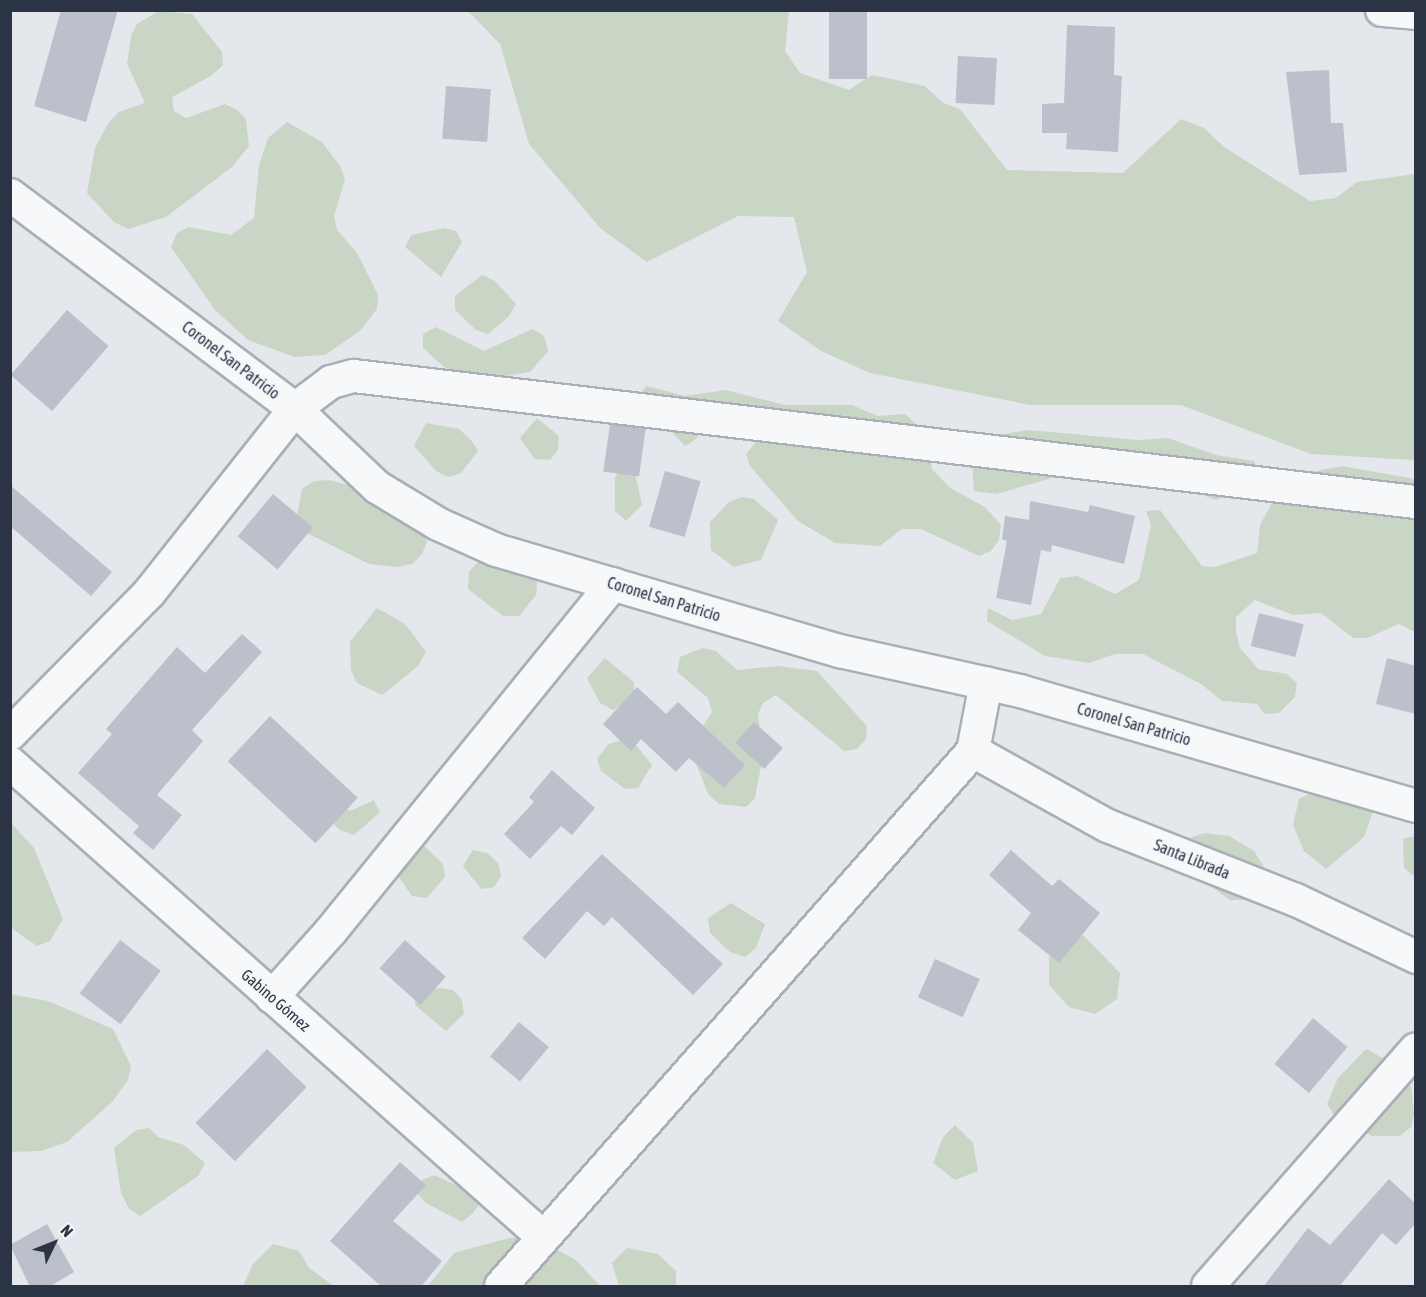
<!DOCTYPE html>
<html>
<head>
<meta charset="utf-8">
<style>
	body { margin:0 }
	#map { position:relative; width:1426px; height:1297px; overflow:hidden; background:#e4e7ec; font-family:"Asap Condensed",sans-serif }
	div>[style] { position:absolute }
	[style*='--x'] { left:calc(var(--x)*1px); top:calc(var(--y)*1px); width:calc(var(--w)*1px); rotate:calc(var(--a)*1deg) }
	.green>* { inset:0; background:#c9d6c5 }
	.building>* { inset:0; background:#bbc0ca; transform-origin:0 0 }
	.roads { filter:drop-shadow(2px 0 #a9aeb7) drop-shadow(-2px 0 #a9aeb7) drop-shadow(0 2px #a9aeb7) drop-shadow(0 -2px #a9aeb7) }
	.street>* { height:32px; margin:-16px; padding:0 16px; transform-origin:16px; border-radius:16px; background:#f7f8fa }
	span { translate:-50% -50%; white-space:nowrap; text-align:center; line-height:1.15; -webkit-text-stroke:4.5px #f4f6f9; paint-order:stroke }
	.street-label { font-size:16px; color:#2b3445 }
	.frame { position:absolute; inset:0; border:12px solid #2b3445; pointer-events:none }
	.north { position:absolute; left:24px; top:1213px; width:60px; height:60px; -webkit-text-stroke:4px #f4f6f9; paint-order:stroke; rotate:47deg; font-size:16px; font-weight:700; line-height:24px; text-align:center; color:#2b3445 }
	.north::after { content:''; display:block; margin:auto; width:21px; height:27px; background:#2b3445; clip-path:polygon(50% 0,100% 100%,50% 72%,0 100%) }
</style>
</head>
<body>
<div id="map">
	<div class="green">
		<div style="clip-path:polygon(159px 11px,192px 14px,222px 52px,223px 65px,211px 76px,172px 97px,174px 111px,186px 118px,225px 104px,237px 110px,246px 119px,249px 146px,232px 167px,166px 217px,128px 229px,114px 222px,87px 193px,95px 148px,109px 122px,119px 112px,145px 103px,127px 64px,131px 36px,137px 24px)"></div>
		<div style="clip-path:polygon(468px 11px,789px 11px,785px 51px,800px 73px,849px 90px,872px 75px,925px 86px,943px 103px,960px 109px,1007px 170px,1123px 173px,1181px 119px,1204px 128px,1224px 147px,1310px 201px,1336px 198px,1357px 182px,1415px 174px,1415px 460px,1311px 454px,1181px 405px,1030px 405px,870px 373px,821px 351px,778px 321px,807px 272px,794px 217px,738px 216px,647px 262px,600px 228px,529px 144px,500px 44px)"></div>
		<div style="clip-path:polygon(287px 122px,322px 142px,340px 166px,345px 179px,334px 216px,337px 230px,357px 253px,378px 295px,377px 309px,360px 331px,325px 355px,295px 357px,248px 340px,215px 310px,171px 247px,177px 233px,189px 227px,231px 235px,254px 218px,259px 165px,268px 138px)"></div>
		<div style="clip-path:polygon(444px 228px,456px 231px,462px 242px,441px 277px,405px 247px,411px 235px)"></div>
		<div style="clip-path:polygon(482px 275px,495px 281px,516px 304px,509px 316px,488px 334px,476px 330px,455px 310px,455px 296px)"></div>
		<div style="clip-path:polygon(436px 327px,484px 351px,532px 329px,544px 336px,548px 351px,530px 372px,473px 382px,444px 367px,423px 348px,423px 334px)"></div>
		<div style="clip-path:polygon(646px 386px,686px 396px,726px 390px,785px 405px,852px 405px,878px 416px,905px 414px,925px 433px,932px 469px,950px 488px,985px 507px,1001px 525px,999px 540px,991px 551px,979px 556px,921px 529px,902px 529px,880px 546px,835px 543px,798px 521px,750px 466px,746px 454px,764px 432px,702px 428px,696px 439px,685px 446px,638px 397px)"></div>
		<div style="clip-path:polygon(537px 418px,559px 436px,558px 450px,550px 460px,535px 459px,520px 438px)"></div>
		<div style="clip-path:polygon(426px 423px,459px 429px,471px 440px,478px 451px,461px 473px,448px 477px,436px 471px,414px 446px)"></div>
		<div style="clip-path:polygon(1029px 430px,1138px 440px,1168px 438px,1216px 455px,1254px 461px,1259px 472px,1242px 493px,1215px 500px,1187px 488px,1125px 484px,1080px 470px,996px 494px,974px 491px,972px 461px,991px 436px)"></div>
		<div style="clip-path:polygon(1342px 466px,1415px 479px,1415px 632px,1399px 624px,1367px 638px,1353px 638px,1321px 613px,1293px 615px,1255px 600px,1236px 617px,1236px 632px,1240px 648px,1258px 669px,1287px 674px,1297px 683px,1295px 697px,1279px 713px,1265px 714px,1257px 704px,1222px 701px,1201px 684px,1143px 654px,1115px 654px,1089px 663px,1045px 656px,987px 621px,988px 608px,1012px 620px,1041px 614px,1060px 578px,1077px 576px,1115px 594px,1139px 580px,1151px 525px,1146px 511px,1160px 510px,1202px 566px,1215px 567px,1257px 553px,1260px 525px,1286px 477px)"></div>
		<div style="clip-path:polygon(629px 470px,635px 473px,642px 505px,626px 521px,615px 511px,615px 478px,619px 471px)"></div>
		<div style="clip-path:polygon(329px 480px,355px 487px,422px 529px,427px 542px,422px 554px,412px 564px,397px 567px,369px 564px,303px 531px,297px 516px,302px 489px,314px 481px)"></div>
		<div style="clip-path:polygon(742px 497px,754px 499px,778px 520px,761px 560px,734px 567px,711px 550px,710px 522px,729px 502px)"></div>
		<div style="clip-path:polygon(491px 560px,519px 562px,537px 582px,536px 595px,519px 616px,503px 616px,468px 589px,469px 572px,478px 562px)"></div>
		<div style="clip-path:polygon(377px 608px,405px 624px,426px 652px,418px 666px,382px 695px,357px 683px,351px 670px,350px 642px)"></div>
		<div style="clip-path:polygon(703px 648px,716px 651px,737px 670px,777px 666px,817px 671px,867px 726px,866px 739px,857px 749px,844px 751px,776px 695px,763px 703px,758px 714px,763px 756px,755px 798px,746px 807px,719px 804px,708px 794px,696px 763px,697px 735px,712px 712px,708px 698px,677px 672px,680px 657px)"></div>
		<div style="clip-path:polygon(605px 658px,634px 682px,634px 697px,613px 710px,600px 703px,587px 678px)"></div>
		<div style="clip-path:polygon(622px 740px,635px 744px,652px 765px,638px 788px,625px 789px,601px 771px,597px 759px,609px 744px)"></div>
		<div style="clip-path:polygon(1325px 786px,1353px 791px,1373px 812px,1364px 837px,1326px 869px,1304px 851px,1293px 825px,1299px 799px)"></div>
		<div style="clip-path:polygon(374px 800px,380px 812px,354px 835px,340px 830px,325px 816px,338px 804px,350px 811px)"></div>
		<div style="clip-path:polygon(11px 823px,34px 848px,63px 919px,50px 941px,37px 946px,11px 928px)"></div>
		<div style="clip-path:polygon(1205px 833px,1229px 836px,1254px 851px,1269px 875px,1264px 900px,1230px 900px,1185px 868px,1179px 841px)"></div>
		<div style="clip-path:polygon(1415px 836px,1416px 836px,1415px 877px,1404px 868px,1403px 839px)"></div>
		<div style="clip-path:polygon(424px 846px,443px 864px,445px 877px,427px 898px,412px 896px,396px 873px,402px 848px)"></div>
		<div style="clip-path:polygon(473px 850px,487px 853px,498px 863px,501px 876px,494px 887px,481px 889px,463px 866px)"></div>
		<div style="clip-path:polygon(731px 903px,765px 924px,756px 948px,745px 957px,730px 952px,710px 933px,708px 918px)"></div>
		<div style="clip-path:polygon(1083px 935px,1120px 973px,1117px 999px,1095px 1014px,1069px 1007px,1049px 985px,1049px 957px)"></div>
		<div style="clip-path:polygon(440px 988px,453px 990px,462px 1000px,464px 1014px,446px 1031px,415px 1005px,416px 991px)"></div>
		<div style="clip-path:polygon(10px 994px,48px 1001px,113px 1029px,131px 1066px,128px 1080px,112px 1102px,67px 1142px,41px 1151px,11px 1152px)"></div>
		<div style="clip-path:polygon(1366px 1049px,1396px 1065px,1411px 1086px,1414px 1113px,1411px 1127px,1400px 1136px,1372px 1136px,1334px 1115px,1327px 1104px,1338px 1078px)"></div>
		<div style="clip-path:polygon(955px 1125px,973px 1143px,978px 1171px,955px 1180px,933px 1163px,943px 1137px)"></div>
		<div style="clip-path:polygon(149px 1128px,158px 1137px,184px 1145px,205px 1163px,198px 1176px,140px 1216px,129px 1209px,121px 1193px,114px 1148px,136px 1130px)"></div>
		<div style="clip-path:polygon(434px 1175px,473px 1193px,480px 1203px,472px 1214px,462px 1222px,426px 1203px,416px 1192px,422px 1180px)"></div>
		<div style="clip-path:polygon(509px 1238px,535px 1238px,576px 1260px,600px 1286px,428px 1286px,454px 1253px)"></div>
		<div style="clip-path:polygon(273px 1244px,299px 1251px,309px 1268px,334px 1286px,243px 1286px,253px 1264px)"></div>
		<div style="clip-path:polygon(627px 1248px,658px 1254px,676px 1271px,676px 1286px,619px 1286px,612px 1263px)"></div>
	</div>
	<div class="building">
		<div style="clip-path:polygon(61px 10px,118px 10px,86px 122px,34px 106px)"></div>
		<div style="left:829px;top:10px;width:38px;height:69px"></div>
		<div style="clip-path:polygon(1067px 25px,1115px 27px,1114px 75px,1122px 76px,1118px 152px,1066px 149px,1067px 133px,1042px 133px,1042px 104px,1064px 103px)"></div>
		<div style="left:958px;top:56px;width:39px;height:47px;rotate:3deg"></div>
		<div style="clip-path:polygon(1329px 70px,1331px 123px,1343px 123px,1347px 172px,1299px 175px,1286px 72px)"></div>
		<div style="left:446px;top:86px;width:45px;height:53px;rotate:4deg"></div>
		<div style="left:67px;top:310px;width:55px;height:86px;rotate:41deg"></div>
		<div style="left:610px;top:424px;width:36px;height:48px;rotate:8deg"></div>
		<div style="left:665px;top:471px;width:37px;height:58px;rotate:16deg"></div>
		<div style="clip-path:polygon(10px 485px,112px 572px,91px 596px,10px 526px)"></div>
		<div style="left:273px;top:494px;width:52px;height:55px;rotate:40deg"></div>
		<div style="clip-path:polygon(1030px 501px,1088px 512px,1090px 505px,1135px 516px,1124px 564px,1052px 545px,1051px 552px,1041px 550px,1031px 605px,996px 598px,1007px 541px,1002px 539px,1005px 516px,1029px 520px)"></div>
		<div style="left:1259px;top:613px;width:46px;height:34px;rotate:14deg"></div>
		<div style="clip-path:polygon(242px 634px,262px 652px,192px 730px,203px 741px,157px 795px,182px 815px,153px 850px,133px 833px,139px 826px,78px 773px,112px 734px,106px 729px,177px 647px,205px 673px)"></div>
		<div style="clip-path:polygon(1387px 658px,1416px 666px,1416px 714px,1376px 704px)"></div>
		<div style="clip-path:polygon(637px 687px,666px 714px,678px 702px,745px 765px,724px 788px,689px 758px,676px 772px,641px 739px,631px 751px,603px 724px)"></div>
		<div style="left:270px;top:716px;width:120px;height:62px;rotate:43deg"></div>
		<div style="left:754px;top:722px;width:39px;height:28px;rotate:42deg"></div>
		<div style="clip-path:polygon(552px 770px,595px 808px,572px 835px,561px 826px,530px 859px,504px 834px,534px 802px,529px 797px)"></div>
		<div style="clip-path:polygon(1011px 850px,1052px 886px,1059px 879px,1100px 913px,1059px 963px,1018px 930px,1031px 913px,989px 875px)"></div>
		<div style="clip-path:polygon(602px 854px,723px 964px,693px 995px,612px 917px,604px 926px,587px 911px,545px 959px,522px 938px)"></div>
		<div style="left:120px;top:940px;width:51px;height:67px;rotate:37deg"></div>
		<div style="left:405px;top:940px;width:55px;height:38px;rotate:42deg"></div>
		<div style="left:935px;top:959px;width:49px;height:42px;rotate:24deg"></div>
		<div style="left:1313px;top:1018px;width:45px;height:60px;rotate:40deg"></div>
		<div style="left:519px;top:1022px;width:39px;height:45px;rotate:40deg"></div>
		<div style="left:267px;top:1049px;width:55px;height:103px;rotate:44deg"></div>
		<div style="clip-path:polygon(400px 1162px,426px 1185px,393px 1221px,442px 1261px,421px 1287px,382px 1287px,330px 1241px)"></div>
		<div style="clip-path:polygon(1389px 1179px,1416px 1204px,1416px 1223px,1396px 1245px,1382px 1233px,1339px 1287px,1263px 1287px,1308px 1228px,1330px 1245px)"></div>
		<div style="clip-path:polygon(47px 1224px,74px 1272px,49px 1287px,30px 1287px,10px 1245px)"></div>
	</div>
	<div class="roads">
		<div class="street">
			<div style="--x:1382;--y:10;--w:34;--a:5"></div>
			<div style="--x:10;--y:195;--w:356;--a:36.9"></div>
			<div style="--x:295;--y:409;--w:113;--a:43.6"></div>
			<div style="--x:377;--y:487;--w:71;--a:31.2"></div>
			<div style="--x:438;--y:524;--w:64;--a:24.1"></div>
			<div style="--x:496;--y:550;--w:359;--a:16.4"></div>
			<div style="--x:840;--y:651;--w:184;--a:12.5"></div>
			<div style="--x:1020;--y:691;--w:412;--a:16.2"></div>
			<div style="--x:10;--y:734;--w:198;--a:-45.4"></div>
			<div style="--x:149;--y:593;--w:235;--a:-51.6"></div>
			<div style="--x:295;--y:409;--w:45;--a:-36.9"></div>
			<div style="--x:331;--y:382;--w:24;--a:-15"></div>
			<div style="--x:354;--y:376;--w:1069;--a:6.77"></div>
			<div style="--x:973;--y:751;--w:154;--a:29.1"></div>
			<div style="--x:1108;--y:826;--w:202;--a:21.5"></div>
			<div style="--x:1296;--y:900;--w:133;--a:25.4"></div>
			<div style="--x:10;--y:763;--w:712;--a:41.64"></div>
			<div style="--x:272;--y:997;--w:89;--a:-48.2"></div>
			<div style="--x:331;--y:931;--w:447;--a:-50.9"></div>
			<div style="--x:501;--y:1286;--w:713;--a:-48.58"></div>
			<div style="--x:973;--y:751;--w:69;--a:-79.2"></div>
			<div style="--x:1208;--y:1286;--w:315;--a:-48.7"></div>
		</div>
	</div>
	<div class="street-label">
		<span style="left:231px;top:360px;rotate:37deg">Coronel San Patricio</span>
		<span style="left:664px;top:599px;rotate:17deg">Coronel San Patricio</span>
		<span style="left:1134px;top:724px;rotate:16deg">Coronel San Patricio</span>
		<span style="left:1192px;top:859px;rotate:22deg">Santa Librada</span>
		<span style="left:276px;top:1000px;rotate:41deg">Gabino Gómez</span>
	</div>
	<div class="frame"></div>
	<div class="north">N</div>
</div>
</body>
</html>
